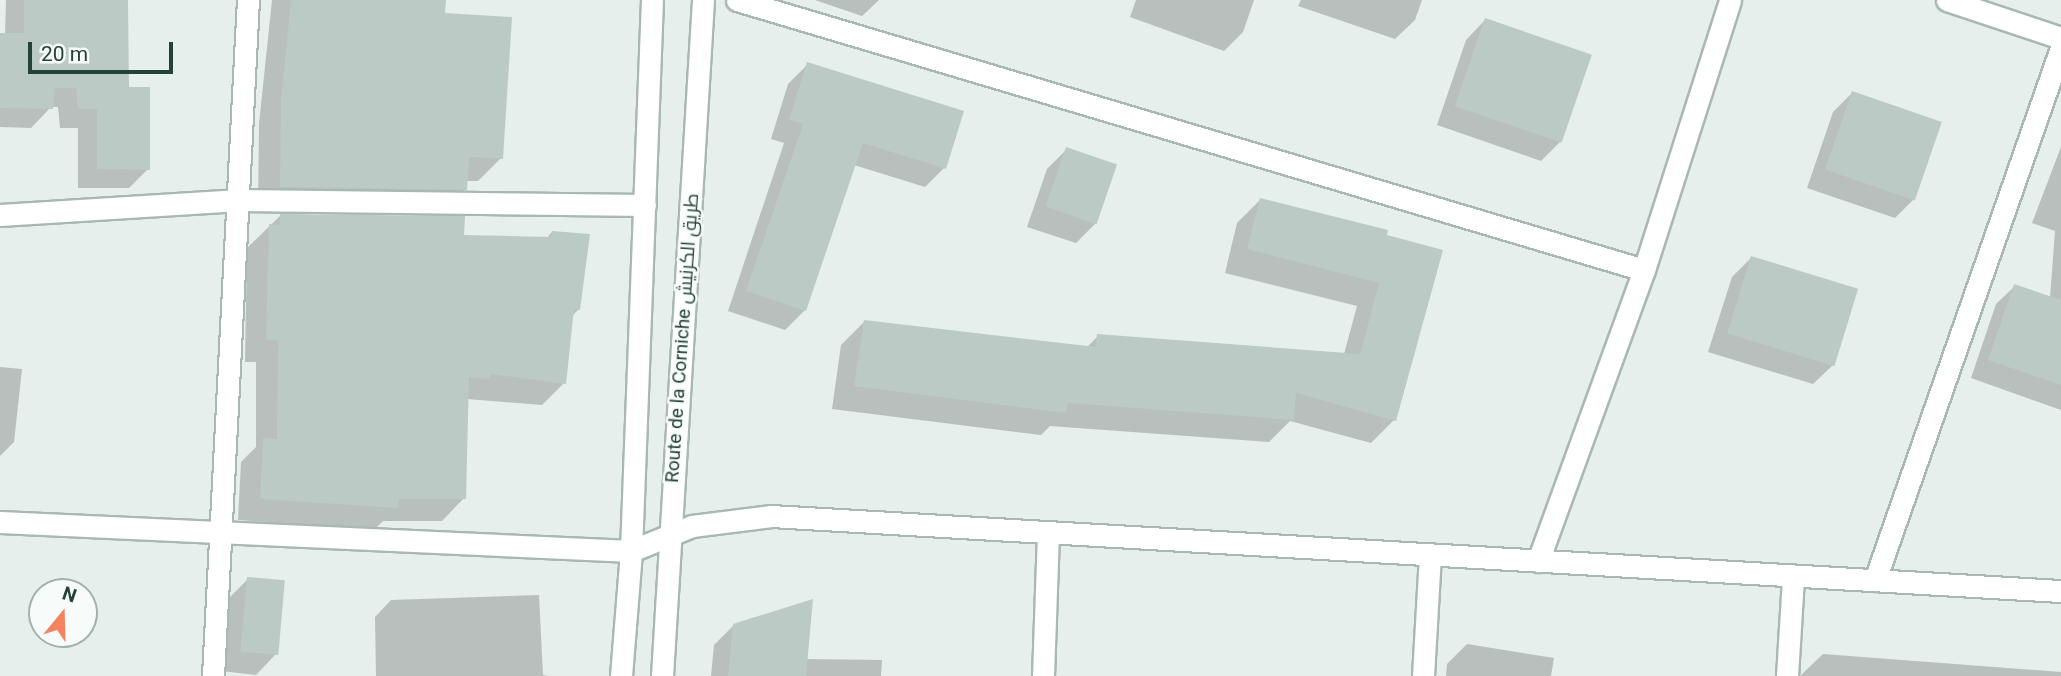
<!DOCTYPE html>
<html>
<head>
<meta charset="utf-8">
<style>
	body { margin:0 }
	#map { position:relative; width:2061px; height:676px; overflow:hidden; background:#e6efeb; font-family:Roboto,Cairo,sans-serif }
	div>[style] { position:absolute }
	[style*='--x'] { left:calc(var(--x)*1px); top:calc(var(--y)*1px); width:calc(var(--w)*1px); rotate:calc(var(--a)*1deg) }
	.shadow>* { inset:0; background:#0003 }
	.building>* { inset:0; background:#bbcac4; transform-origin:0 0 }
	.roads { filter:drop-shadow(2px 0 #a8b8b2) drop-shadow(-2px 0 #a8b8b2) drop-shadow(0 2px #a8b8b2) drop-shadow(0 -2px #a8b8b2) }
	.minor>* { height:21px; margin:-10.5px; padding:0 10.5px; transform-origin:10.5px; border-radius:10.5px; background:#fff }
	.tertiary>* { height:21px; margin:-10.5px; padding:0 10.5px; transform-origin:10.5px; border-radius:10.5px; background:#fff }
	span { translate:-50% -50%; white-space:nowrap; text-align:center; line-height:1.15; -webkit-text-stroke:5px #f7fbf9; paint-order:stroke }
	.street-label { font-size:19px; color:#24423a }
	.north { position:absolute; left:28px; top:578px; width:70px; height:70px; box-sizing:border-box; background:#f7fbf9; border:2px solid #a3b1ad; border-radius:50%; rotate:19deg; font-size:19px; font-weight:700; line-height:28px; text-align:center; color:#24423a }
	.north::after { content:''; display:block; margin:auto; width:24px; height:32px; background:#f4845f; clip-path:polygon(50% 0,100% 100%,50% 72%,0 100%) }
	.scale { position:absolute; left:28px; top:42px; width:145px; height:32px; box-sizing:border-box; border:4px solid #24423a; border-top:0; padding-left:9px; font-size:21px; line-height:24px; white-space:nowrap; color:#24423a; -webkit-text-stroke:5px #f7fbf9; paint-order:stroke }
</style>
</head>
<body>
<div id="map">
	<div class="shadow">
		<div style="clip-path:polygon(6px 0,127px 0,127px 89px,148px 169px,129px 188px,78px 188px,78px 128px,60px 128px,58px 107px,51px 107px,31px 128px,0 127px,0 35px,5px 35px)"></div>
		<div style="clip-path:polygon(272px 0,444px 0,443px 15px,501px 158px,478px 181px,466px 181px,465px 189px,442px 212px,258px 210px,259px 124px)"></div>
		<div style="clip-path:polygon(815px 0,879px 0,862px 16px)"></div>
		<div style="clip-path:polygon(1136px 0,1254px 0,1243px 32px,1224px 51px,1130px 17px)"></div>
		<div style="clip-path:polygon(1301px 0,1422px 0,1415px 20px,1395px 39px,1298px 6px)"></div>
		<div style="clip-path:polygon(1485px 20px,1560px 142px,1541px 161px,1437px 125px,1466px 40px)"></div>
		<div style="clip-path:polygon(808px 64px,944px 168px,925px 187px,854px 165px,805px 310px,785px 330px,728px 311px,784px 143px,771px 139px,788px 84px)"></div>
		<div style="clip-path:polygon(1852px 93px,1914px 199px,1895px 218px,1807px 188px,1833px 112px)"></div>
		<div style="clip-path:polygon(2061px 147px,2061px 410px,1971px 378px,1996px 304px,2015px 286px,2050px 298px,2055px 231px,2032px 223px)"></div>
		<div style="clip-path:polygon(1067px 149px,1095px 224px,1076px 243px,1027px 227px,1047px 169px)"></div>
		<div style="clip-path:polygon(1260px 200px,1384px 236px,1394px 420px,1371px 443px,1290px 421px,1269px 442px,1050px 426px,1041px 435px,832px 409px,841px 345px,864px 322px,1086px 348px,1098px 336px,1344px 354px,1357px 306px,1225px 273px,1237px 223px)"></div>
		<div style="clip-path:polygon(281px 215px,462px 237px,546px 239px,552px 232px,579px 309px,571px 317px,564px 383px,542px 405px,467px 399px,464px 498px,442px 521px,383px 521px,374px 530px,238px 520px,241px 462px,256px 447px,256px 362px,245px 362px,247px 248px)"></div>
		<div style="clip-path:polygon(1751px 258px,1833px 365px,1813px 384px,1708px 352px,1732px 277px)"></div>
		<div style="clip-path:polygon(0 367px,22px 369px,14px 442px,0 456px)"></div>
		<div style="clip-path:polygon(248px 579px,275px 655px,256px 675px,221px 671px,229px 598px)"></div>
		<div style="clip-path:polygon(539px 595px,543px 675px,549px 676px,376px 676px,375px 617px,391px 600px)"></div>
		<div style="clip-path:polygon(734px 625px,805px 659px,882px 660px,881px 676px,711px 676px,714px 645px)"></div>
		<div style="clip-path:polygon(1467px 644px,1554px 658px,1551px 676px,1446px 676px,1447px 664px)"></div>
		<div style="clip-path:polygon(1823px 654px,2061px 672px,2061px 676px,1800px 676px)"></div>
	</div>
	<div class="building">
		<div style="clip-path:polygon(24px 0,128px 0,129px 87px,150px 87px,150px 170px,97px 169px,97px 109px,78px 109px,76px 88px,55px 88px,53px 109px,0 108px,0 33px,24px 33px)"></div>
		<div style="clip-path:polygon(291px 0,446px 0,445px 13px,512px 17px,503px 159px,469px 157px,467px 190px,280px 187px,281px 100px)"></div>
		<div style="left:1485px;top:18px;width:113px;height:93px;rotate:19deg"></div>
		<div style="clip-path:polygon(807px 62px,964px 111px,946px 169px,863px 143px,806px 311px,746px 291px,803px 124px,789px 120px)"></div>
		<div style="left:1852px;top:91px;width:95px;height:83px;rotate:19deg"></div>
		<div style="left:1066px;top:147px;width:54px;height:63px;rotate:19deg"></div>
		<div style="clip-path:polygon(1260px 198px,1388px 230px,1387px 235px,1443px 250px,1396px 421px,1296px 393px,1294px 420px,1068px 403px,1066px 413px,854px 386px,864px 320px,1096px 347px,1097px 334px,1360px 354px,1379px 283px,1247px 249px)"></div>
		<div style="clip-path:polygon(280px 214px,465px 216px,464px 235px,551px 237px,552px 231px,590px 234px,580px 310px,574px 309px,566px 384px,490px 374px,490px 379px,469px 377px,466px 499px,399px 499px,398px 508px,260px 499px,263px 438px,277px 439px,278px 340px,266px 340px,269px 224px,280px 225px)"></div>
		<div style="left:1751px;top:256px;width:112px;height:81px;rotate:17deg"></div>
		<div style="clip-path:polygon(2014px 284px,2061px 300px,2061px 385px,1988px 360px)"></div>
		<div style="left:247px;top:577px;width:38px;height:75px;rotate:5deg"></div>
		<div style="clip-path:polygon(813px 599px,806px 676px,728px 676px,733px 624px)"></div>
	</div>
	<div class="roads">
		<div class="minor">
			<div style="--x:737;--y:0;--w:946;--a:16.58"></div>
			<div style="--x:1947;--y:0;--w:120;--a:18.4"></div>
			<div style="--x:0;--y:215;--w:240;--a:-3.6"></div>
			<div style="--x:240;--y:200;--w:405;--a:0.7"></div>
			<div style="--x:0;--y:522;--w:632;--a:2.63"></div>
			<div style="--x:631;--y:551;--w:66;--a:-22.3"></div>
			<div style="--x:692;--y:526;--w:80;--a:-7.2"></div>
			<div style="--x:771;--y:516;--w:1292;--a:3.33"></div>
			<div style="--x:1538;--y:561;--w:310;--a:-70"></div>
			<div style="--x:1644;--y:270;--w:283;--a:-72.3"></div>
			<div style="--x:1875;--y:580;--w:564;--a:-70.73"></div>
			<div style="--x:213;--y:676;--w:677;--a:-87.04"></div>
			<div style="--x:1043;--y:676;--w:141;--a:-88"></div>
			<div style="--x:1423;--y:676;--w:120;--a:-86.7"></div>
			<div style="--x:1787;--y:676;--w:98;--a:-86.5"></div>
		</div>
		<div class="tertiary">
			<div style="--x:621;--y:676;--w:125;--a:-85.4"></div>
			<div style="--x:631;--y:551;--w:551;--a:-87.82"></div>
			<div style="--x:662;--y:676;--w:677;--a:-86.53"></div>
		</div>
	</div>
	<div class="street-label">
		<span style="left:682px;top:338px;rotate:-86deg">Route de la Corniche طريق الكرنيش</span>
	</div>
	<div class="north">N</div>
	<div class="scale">20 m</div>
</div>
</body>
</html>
